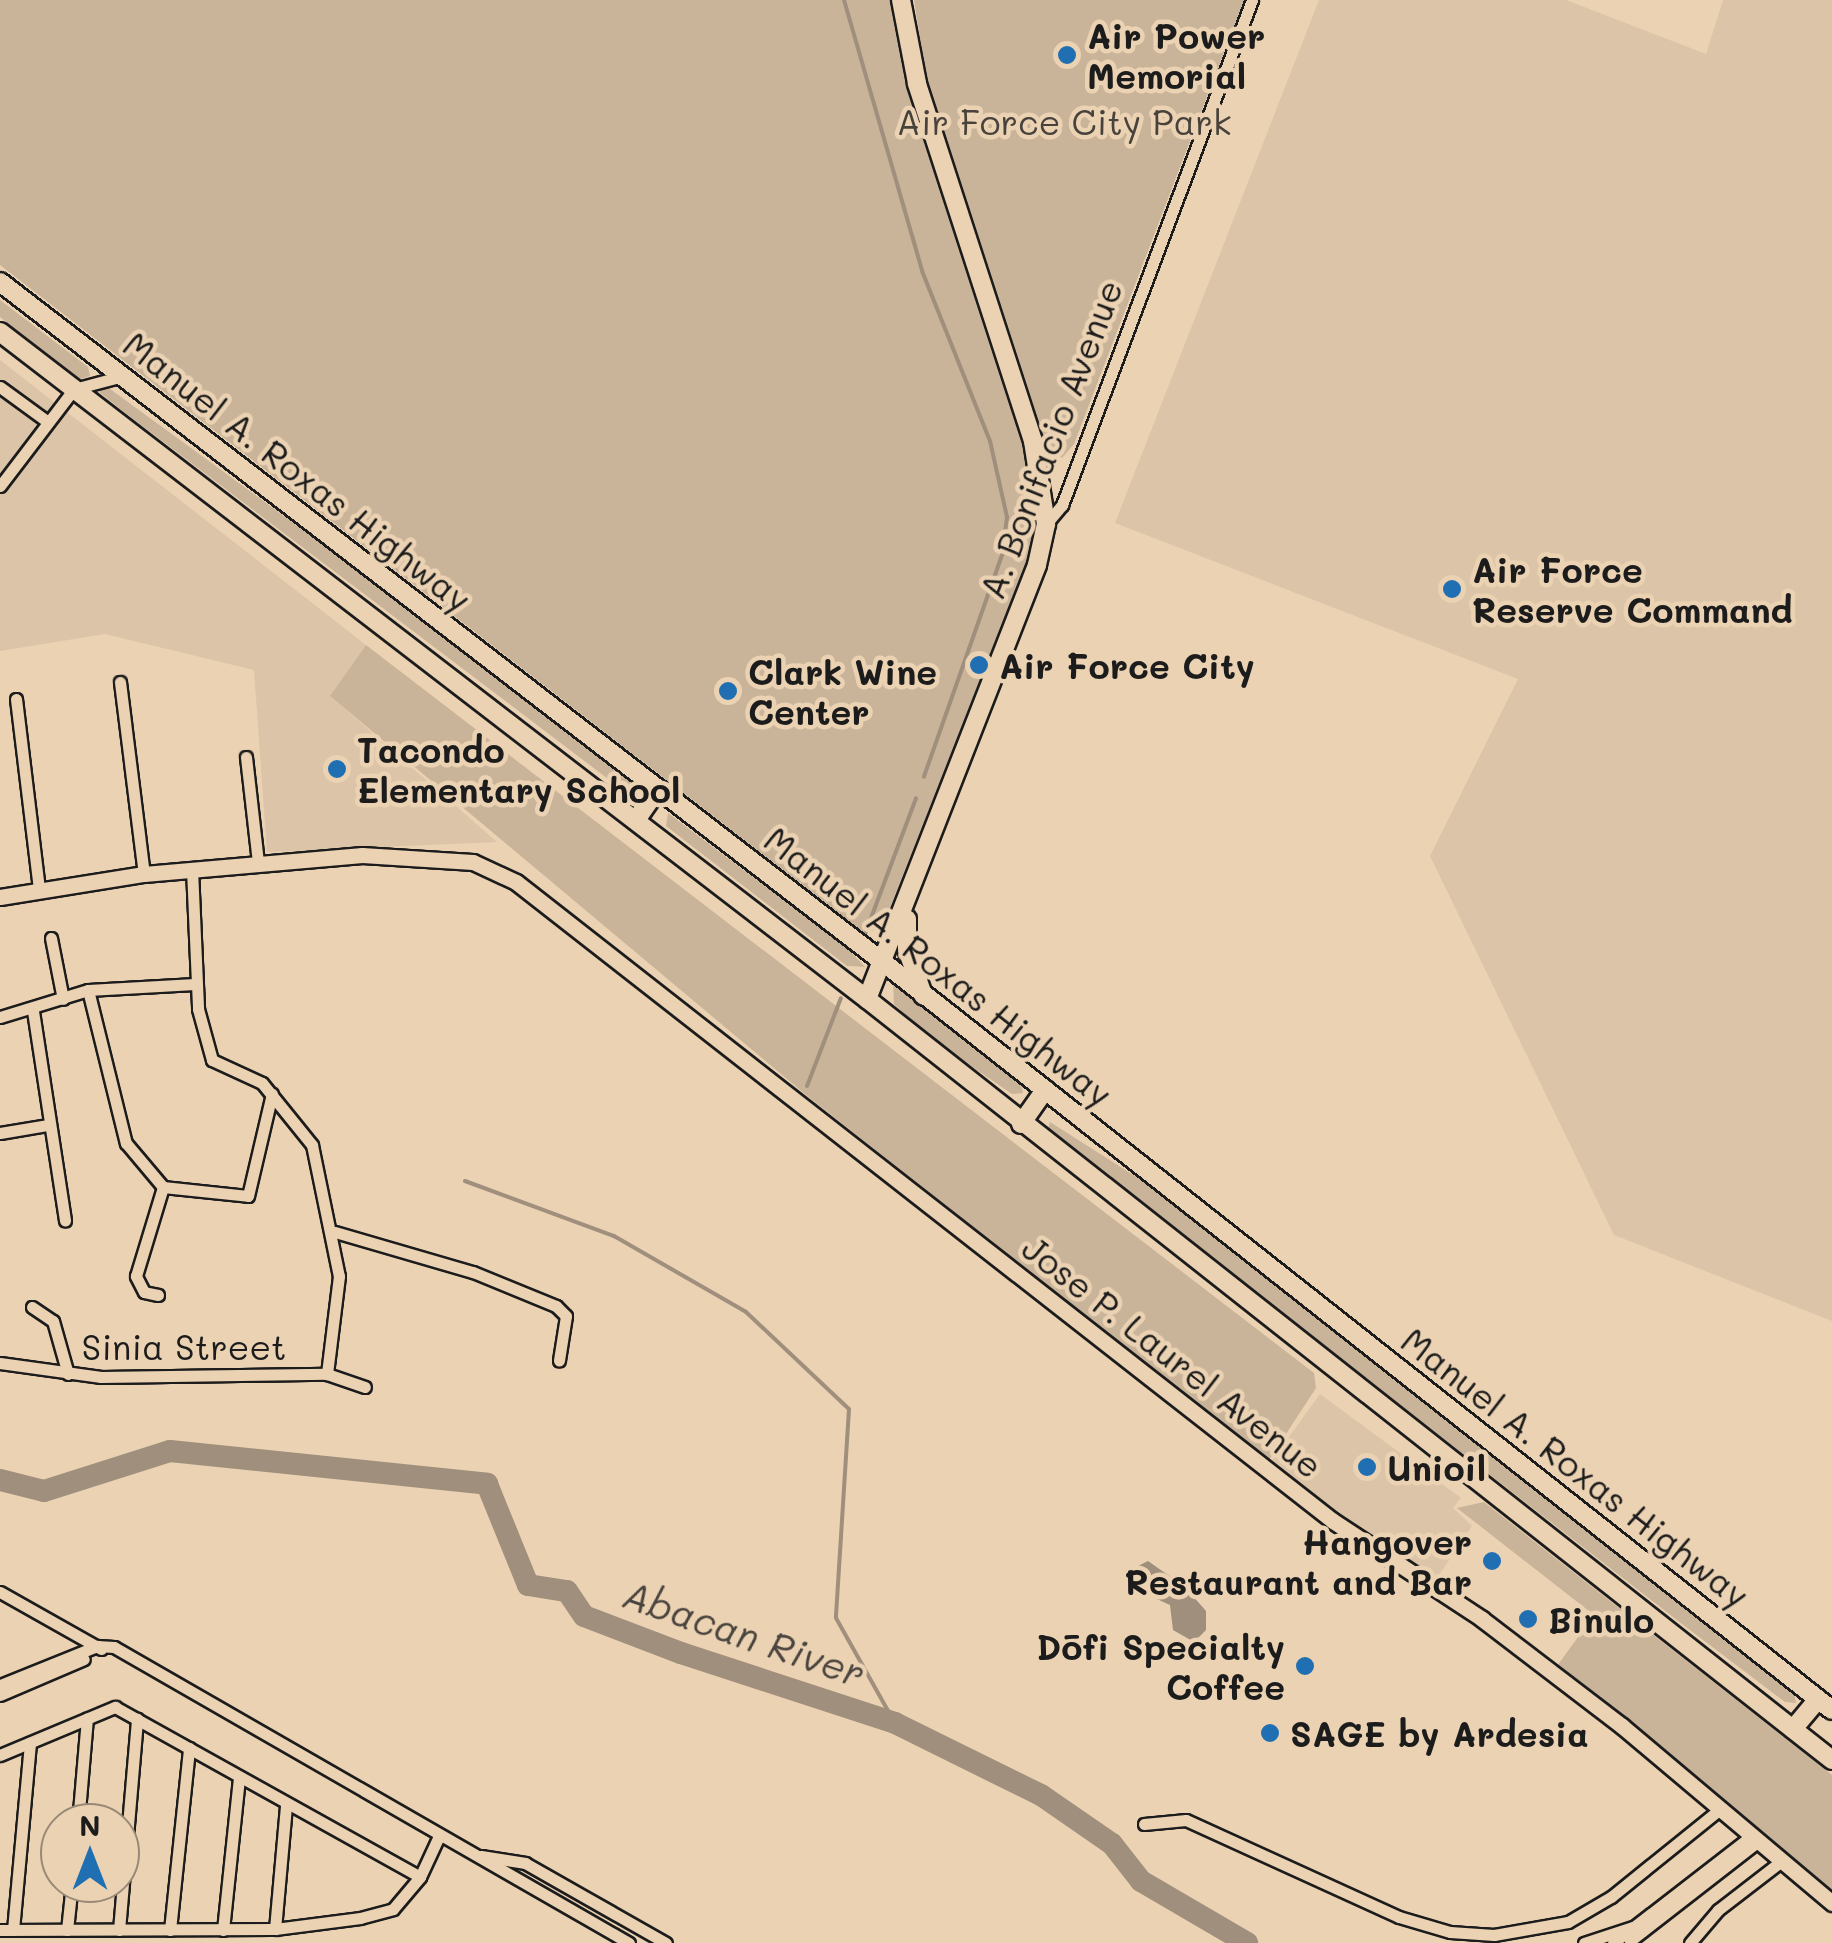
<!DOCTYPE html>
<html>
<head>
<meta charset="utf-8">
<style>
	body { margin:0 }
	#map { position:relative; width:1832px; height:1943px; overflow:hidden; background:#ebd2b3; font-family:Mali,sans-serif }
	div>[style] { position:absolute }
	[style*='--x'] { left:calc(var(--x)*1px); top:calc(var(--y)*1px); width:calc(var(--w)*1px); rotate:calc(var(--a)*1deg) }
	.built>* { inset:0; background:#dbc4a7 }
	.green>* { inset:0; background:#c9b49a }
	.water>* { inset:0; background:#9f8f7c }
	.stream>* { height:4px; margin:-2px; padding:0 2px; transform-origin:2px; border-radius:2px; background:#9f8f7c }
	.river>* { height:22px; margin:-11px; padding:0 11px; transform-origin:11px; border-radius:11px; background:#9f8f7c }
	.roads { filter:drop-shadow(2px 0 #1c1c1c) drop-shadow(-2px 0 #1c1c1c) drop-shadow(0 2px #1c1c1c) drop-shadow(0 -2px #1c1c1c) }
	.minor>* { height:11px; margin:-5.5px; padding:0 5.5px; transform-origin:5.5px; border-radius:5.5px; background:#ebd2b3 }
	.tertiary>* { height:15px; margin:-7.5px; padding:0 7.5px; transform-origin:7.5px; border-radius:7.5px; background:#ebd2b3 }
	.secondary>* { height:18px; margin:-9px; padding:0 9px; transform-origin:9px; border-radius:9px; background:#ebd2b3 }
	.primary>* { height:18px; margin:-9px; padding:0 9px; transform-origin:9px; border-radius:9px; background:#ebd2b3 }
	.dots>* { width:28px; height:28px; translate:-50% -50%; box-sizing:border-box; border:5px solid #ebd2b3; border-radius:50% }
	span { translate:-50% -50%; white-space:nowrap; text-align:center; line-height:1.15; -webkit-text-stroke:9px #ebd2b3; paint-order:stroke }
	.poi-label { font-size:35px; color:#1c1c1c; font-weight:700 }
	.left { translate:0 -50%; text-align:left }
	.right { translate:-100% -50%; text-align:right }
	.park-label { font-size:35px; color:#47423c }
	.street-label { font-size:35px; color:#1c1c1c }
	.water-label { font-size:38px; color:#4a443e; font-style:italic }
	.north { position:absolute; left:40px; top:1803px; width:100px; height:100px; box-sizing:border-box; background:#ebd2b3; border:2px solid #988977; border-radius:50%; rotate:0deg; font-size:28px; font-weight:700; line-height:40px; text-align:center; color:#1c1c1c }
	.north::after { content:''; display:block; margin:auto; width:35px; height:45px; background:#1f6fb2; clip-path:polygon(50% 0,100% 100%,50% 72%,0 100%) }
</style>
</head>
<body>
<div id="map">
	<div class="built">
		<div style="clip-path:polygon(1319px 0,1566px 0,1706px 54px,1723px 0,1832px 0,1832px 1321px,1614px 1235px,1430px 856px,1518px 679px,1115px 523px)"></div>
		<div style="clip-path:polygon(0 360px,366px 645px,330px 696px,497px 842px,267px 852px,254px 670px,105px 634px,0 651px)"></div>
		<div style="clip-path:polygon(1320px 1394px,1461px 1498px,1453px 1508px,1472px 1526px,1437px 1578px,1355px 1527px,1271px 1462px)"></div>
	</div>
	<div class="green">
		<div style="clip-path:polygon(0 0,893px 0,949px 210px,1022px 429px,1036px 523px,1028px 559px,881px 930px,862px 931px,0 265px)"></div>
		<div style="clip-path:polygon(914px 0,1244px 0,1074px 444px,1062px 458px,1043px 444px,965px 220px,926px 75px)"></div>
		<div style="clip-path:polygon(0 300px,88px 367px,90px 376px,80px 379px,0 317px)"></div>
		<div style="clip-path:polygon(106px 386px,406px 605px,642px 788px,642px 795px,628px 794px,128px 415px,99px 392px)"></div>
		<div style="clip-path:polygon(366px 645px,1314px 1373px,1316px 1388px,1269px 1460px,806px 1095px,330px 696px)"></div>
		<div style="clip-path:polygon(668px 813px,846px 947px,865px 967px,847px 966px,666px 826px)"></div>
		<div style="clip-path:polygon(893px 983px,1021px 1084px,1023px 1093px,1012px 1094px,929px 1037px,894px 1004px)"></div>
		<div style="clip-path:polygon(1050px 1122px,1160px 1192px,1794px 1692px,1796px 1703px,1785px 1702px,1682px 1624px,1058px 1139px,1048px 1129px)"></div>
		<div style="clip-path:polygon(1484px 1502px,1832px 1775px,1832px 1890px,1557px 1666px,1594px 1615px,1457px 1508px)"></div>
	</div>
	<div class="water">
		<div style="clip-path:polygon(1148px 1561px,1185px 1587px,1206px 1611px,1206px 1630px,1194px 1642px,1173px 1630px,1170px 1605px,1133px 1588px,1132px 1569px)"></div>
	</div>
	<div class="stream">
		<div style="--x:844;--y:0;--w:282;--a:73.9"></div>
		<div style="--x:922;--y:271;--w:183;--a:68.2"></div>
		<div style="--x:990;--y:441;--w:78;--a:77.4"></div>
		<div style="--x:1007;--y:517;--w:38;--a:97"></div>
		<div style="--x:1002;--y:555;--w:235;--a:109.4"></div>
		<div style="--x:865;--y:934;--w:145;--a:-69.4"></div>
		<div style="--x:807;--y:1086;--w:94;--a:-68.9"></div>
		<div style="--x:465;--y:1181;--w:159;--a:20.3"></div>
		<div style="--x:614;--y:1236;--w:152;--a:29.9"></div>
		<div style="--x:746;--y:1312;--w:141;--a:43.3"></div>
		<div style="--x:849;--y:1409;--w:209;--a:93.6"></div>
		<div style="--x:836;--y:1618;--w:120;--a:60.7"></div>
	</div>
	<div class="river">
		<div style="--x:0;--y:1480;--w:45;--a:14"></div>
		<div style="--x:44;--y:1491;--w:132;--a:-17.6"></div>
		<div style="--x:170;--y:1451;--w:319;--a:5.9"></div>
		<div style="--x:487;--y:1484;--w:109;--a:67.9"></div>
		<div style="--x:528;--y:1585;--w:39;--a:9"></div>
		<div style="--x:567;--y:1591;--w:30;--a:56"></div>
		<div style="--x:584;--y:1616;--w:104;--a:20.9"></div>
		<div style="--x:681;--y:1653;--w:225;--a:18.1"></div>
		<div style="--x:895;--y:1723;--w:163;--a:26.3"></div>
		<div style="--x:1041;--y:1795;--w:86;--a:34.6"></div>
		<div style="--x:1112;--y:1844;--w:47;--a:51.9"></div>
		<div style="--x:1141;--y:1881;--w:123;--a:30.3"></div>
	</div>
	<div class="roads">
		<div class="minor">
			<div style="--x:0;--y:387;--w:59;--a:36.1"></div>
			<div style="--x:0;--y:486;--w:122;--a:-52.7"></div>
			<div style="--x:74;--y:389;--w:51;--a:-14.9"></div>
			<div style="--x:1046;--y:524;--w:25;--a:-50"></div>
			<div style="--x:1062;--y:505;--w:540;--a:-69.38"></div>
			<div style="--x:120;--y:682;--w:193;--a:82.9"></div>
			<div style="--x:16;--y:699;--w:192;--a:83.1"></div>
			<div style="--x:246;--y:757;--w:107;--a:83.5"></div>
			<div style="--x:192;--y:869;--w:140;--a:87.5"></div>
			<div style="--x:198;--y:1009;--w:53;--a:74.6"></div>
			<div style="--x:212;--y:1060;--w:55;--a:24.7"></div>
			<div style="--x:262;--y:1083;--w:80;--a:51.1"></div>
			<div style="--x:312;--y:1145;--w:134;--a:78.4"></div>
			<div style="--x:339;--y:1276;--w:99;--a:97"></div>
			<div style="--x:51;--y:938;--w:62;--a:78.9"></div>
			<div style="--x:88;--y:990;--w:158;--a:76.1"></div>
			<div style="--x:126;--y:1143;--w:57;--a:49.9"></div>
			<div style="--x:163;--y:1187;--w:85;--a:6"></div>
			<div style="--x:248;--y:1196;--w:105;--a:-76.8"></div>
			<div style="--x:33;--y:1011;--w:212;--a:81.3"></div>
			<div style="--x:0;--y:1017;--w:92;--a:-17.1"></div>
			<div style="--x:88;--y:990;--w:107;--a:-3.2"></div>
			<div style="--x:0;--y:1133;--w:49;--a:-9.5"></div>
			<div style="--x:335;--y:1232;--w:144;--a:16.2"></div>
			<div style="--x:473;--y:1272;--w:90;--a:22.3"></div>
			<div style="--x:556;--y:1306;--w:14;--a:45"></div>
			<div style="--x:566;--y:1316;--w:45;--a:99"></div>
			<div style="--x:158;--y:1295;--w:14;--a:-168"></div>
			<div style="--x:144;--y:1292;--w:18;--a:-117"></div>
			<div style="--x:136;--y:1276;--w:93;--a:-73.1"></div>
			<div style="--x:32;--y:1307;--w:25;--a:34"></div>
			<div style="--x:53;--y:1321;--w:55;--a:74.2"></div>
			<div style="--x:0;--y:1363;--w:102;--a:7.9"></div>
			<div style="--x:101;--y:1377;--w:226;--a:-0.8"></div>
			<div style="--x:327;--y:1374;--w:40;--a:18.9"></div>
			<div style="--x:0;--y:1592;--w:116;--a:29.4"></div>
			<div style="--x:0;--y:1685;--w:105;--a:-21.9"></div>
			<div style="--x:97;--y:1646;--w:17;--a:3"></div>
			<div style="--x:114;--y:1647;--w:594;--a:29.89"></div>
			<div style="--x:0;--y:1695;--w:91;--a:-23.2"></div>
			<div style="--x:0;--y:1755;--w:125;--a:-22.7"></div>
			<div style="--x:115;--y:1707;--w:349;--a:29.1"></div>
			<div style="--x:78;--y:1823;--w:105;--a:-85.1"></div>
			<div style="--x:1144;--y:1824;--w:42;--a:-5.4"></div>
			<div style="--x:1186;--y:1820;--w:234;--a:24.5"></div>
			<div style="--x:1399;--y:1917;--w:53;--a:16.4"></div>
			<div style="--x:1450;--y:1932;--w:44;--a:3.9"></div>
			<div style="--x:1494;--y:1935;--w:75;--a:-10"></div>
			<div style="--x:1568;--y:1922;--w:50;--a:-30.2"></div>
			<div style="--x:1611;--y:1897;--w:139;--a:-38.9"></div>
			<div style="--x:481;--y:1856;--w:45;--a:9"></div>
			<div style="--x:525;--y:1863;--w:162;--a:29.6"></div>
			<div style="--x:275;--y:1929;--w:124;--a:-84.9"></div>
			<div style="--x:0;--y:1930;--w:275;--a:-0.2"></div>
			<div style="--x:275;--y:1929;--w:86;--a:-7.4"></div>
			<div style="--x:360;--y:1918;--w:34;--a:-15"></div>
			<div style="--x:393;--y:1909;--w:42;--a:-49.8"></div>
			<div style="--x:420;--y:1877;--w:45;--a:-65.1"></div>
			<div style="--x:13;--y:1930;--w:188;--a:-84.8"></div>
			<div style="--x:67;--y:1930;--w:47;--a:-83.9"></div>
			<div style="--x:119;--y:1930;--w:212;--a:-85.1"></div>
			<div style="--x:170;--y:1930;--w:183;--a:-84"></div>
			<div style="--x:223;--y:1930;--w:154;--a:-84"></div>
			<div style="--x:1630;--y:1941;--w:161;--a:-37.9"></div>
			<div style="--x:1584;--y:1943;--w:52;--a:-18.1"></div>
			<div style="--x:1613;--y:1943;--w:173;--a:-37.7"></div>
			<div style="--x:1690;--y:1943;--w:43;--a:-49.7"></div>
			<div style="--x:1718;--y:1910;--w:78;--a:-37.7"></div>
		</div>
		<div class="tertiary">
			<div style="--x:0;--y:897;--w:146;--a:-9.1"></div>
			<div style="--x:144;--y:874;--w:219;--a:-5"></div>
			<div style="--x:362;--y:855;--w:111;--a:3.6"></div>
			<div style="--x:473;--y:862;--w:47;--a:24.9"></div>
			<div style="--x:516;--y:882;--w:1037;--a:38.03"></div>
			<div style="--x:1333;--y:1521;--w:178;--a:33.3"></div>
			<div style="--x:1482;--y:1619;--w:176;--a:37.4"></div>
			<div style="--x:1622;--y:1726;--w:275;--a:40.1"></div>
		</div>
		<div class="secondary">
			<div style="--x:907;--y:919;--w:30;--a:90"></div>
			<div style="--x:907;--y:949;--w:49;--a:70.8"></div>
			<div style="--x:867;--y:999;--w:466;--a:-68.6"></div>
			<div style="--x:1037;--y:565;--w:42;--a:-77.6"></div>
			<div style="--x:1046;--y:524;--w:84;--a:-98.9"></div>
			<div style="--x:1033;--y:441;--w:376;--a:-108"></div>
			<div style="--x:917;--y:83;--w:85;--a:-100.9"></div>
		</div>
		<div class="primary">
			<div style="--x:0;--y:282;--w:1114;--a:37.6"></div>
			<div style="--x:883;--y:962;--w:1208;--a:38.25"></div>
			<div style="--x:0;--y:332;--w:1094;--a:37.57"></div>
			<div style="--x:867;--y:999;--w:1229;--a:38.26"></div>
			<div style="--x:636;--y:820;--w:38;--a:-55"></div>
			<div style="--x:1021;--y:1124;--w:42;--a:-54.8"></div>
			<div style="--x:1793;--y:1729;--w:39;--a:-50"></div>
		</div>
	</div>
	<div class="dots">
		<div style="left:1067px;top:55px;background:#1f6fb2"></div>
		<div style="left:1452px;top:589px;background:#1f6fb2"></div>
		<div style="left:979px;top:665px;background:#1f6fb2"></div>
		<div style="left:728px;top:691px;background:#1f6fb2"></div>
		<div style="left:337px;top:769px;background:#1f6fb2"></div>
		<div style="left:1367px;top:1467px;background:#1f6fb2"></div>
		<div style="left:1492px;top:1561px;background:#1f6fb2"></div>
		<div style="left:1528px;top:1619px;background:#1f6fb2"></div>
		<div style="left:1305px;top:1666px;background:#1f6fb2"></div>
		<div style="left:1270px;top:1733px;background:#1f6fb2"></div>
	</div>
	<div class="poi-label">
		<span class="left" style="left:1087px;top:55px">Air Power<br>Memorial</span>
		<span class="left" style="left:1472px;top:589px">Air Force<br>Reserve Command</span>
		<span class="left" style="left:999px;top:665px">Air Force City</span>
		<span class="left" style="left:748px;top:691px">Clark Wine<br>Center</span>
		<span class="left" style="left:357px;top:769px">Tacondo<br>Elementary School</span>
		<span class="left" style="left:1387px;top:1467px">Unioil</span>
		<span class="right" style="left:1472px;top:1561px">Hangover<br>Restaurant and Bar</span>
		<span class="left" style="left:1548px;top:1619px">Binulo</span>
		<span class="right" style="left:1285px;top:1666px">Dōfi Specialty<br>Coffee</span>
		<span class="left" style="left:1290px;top:1733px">SAGE by Ardesia</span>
	</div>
	<div class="park-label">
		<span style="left:1064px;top:121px">Air Force City Park</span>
	</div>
	<div class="street-label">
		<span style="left:1050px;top:439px;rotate:-69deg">A. Bonifacio Avenue</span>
		<span style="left:298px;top:471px;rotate:38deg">Manuel A. Roxas Highway</span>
		<span style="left:939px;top:966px;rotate:38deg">Manuel A. Roxas Highway</span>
		<span style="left:184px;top:1346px">Sinia Street</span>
		<span style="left:1173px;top:1356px;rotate:38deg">Jose P. Laurel Avenue</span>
		<span style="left:1576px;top:1467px;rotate:38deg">Manuel A. Roxas Highway</span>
	</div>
	<div class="water-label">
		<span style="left:744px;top:1634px;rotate:19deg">Abacan River</span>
	</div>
	<div class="north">N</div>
</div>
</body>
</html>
